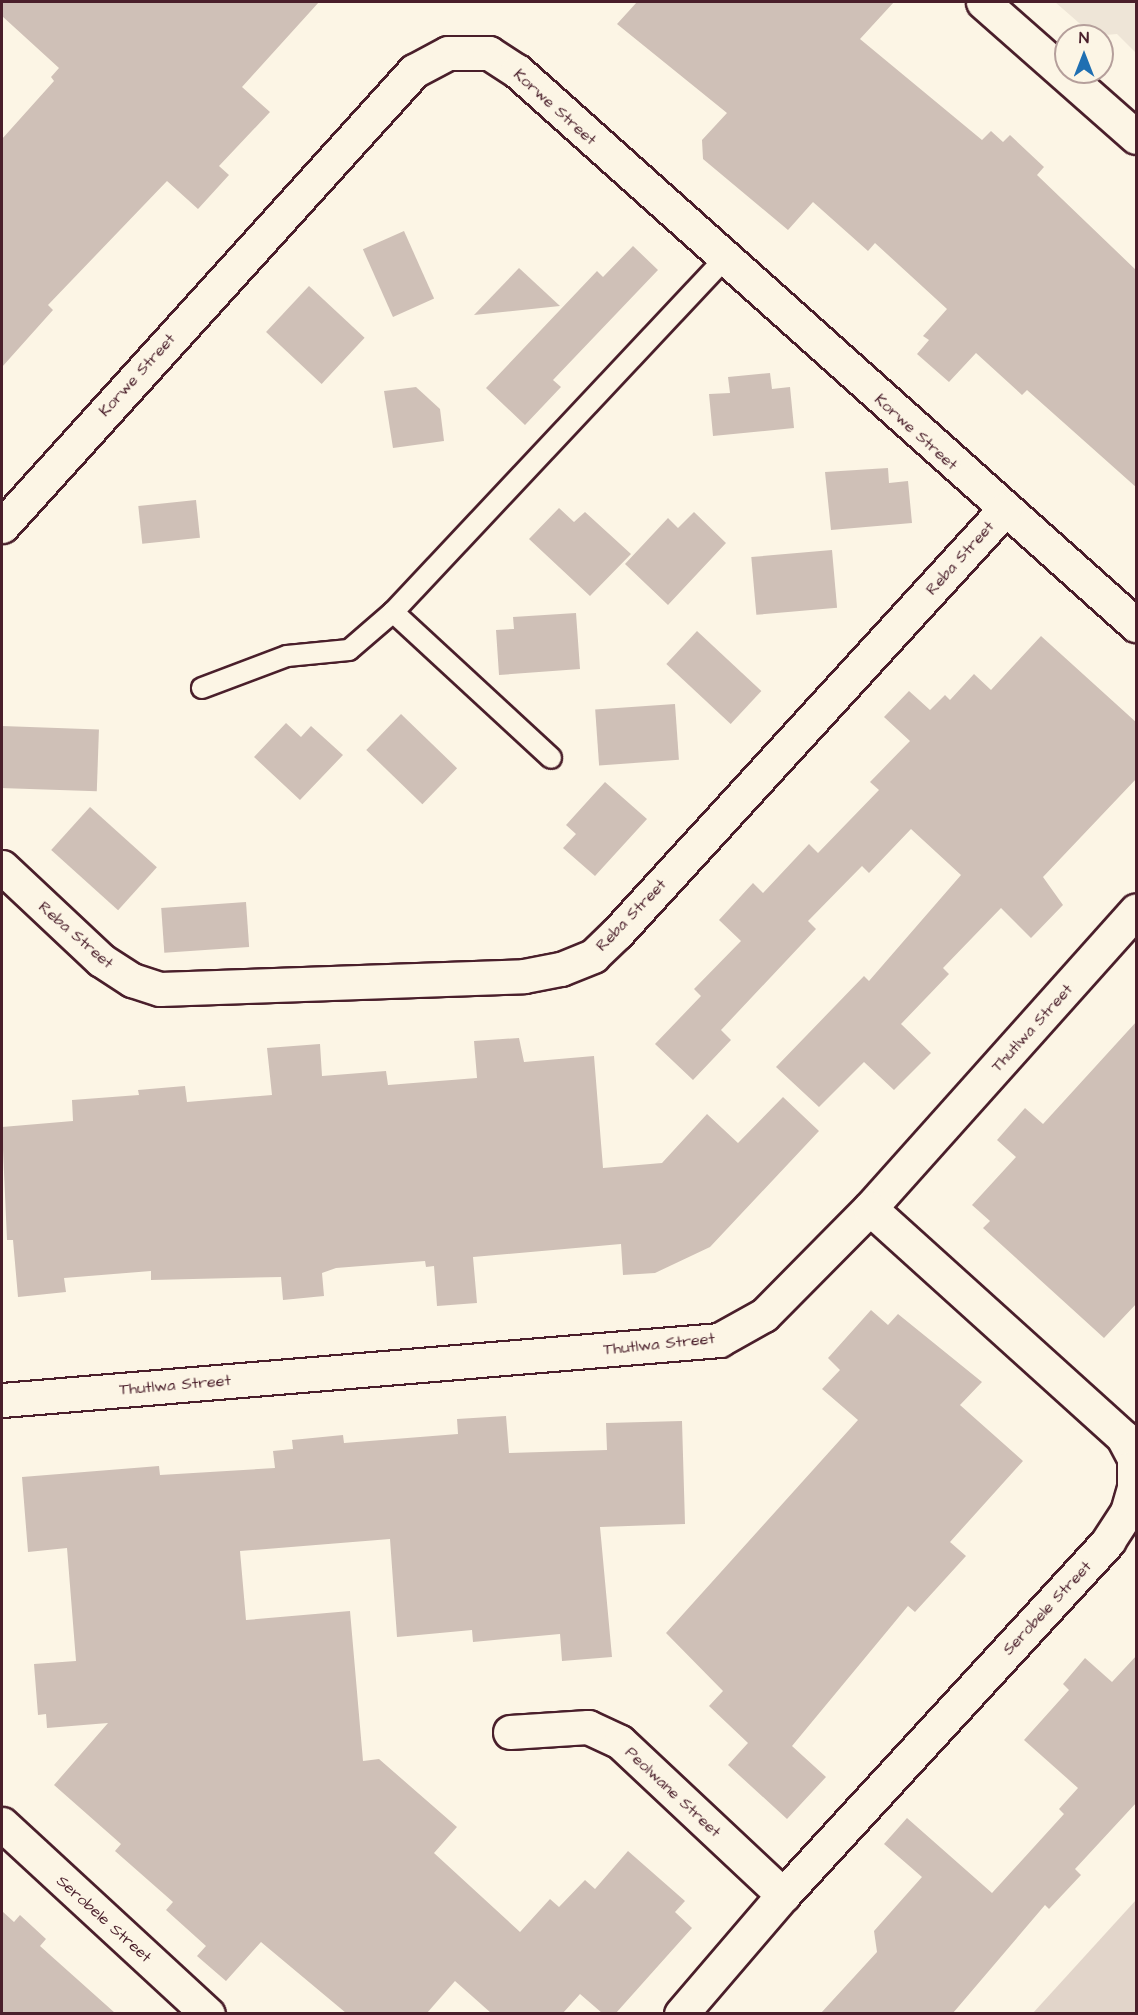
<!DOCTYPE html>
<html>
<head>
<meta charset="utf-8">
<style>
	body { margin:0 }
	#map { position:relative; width:1138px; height:2015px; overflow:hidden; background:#fcf5e5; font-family:"Architects Daughter",sans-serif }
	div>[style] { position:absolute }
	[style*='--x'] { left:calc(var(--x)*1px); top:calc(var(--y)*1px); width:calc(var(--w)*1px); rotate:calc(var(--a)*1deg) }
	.built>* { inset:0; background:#eee5d7 }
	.green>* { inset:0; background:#e2d5ca }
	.building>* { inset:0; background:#cfc0b7; transform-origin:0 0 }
	.roads { filter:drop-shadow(2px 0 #4a1f2b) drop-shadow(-2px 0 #4a1f2b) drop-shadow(0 2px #4a1f2b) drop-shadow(0 -2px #4a1f2b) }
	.lane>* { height:20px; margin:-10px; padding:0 10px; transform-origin:10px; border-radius:10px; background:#fcf5e5 }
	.street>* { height:33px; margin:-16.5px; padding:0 16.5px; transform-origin:16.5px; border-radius:16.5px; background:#fcf5e5 }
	span { translate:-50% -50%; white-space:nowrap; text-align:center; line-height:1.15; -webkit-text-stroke:6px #fcf5e5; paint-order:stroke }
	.street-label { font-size:16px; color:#4a1f2b }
	.frame { position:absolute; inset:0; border:3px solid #4a1f2b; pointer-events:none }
	.north { position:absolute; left:1054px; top:24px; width:60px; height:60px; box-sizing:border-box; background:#fcf5e5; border:2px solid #b59f9b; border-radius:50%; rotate:0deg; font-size:16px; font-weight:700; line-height:24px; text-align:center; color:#4a1f2b }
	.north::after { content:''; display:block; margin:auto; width:21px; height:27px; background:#1f6fb2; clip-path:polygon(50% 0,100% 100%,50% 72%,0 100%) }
</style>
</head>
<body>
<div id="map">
	<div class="built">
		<div style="clip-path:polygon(1055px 2px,1136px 2px,1136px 53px,1117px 34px,1094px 36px)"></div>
	</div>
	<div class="green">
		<div style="clip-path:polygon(1136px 1900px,1136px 2013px,1033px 2013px)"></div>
	</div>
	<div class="building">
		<div style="clip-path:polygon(2px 2px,319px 2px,242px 87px,270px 112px,219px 166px,229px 175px,198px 209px,167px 181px,48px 305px,53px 310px,2px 367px,2px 139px,54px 81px,51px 77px,59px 68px,2px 16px)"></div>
		<div style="clip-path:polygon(637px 2px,894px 2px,860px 39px,982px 140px,991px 131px,1003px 142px,1010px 135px,1044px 167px,1037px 175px,1137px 271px,1137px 488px,1027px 390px,1022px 395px,976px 353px,949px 382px,917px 354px,929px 340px,923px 336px,947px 309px,875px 243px,868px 251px,813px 202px,788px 230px,703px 159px,702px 140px,727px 113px,617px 24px)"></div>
		<div style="left:404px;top:231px;width:74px;height:45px;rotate:66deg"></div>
		<div style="clip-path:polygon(633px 246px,658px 270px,553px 380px,561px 387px,525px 425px,486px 388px,597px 271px,603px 277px)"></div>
		<div style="clip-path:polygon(519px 268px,560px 306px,474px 315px)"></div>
		<div style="left:309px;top:286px;width:76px;height:63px;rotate:43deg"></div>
		<div style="clip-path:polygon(770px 373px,772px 389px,790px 387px,794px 428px,713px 436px,709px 394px,730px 393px,728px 377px)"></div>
		<div style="clip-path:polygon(416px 387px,440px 409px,444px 441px,393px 448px,384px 391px)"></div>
		<div style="clip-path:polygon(888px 468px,889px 483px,908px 481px,912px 523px,831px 530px,825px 472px)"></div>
		<div style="left:196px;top:500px;width:38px;height:58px;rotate:84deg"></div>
		<div style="clip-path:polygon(559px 508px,574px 522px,585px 512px,631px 554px,590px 596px,529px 539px)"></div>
		<div style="clip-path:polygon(694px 512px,726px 543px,668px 605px,625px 564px,668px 518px,678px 528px)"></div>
		<div style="left:832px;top:550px;width:58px;height:81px;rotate:85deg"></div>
		<div style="clip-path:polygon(576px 613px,580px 669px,499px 675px,496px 630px,514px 629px,513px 617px)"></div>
		<div style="left:697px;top:631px;width:88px;height:45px;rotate:43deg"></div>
		<div style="clip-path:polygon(1041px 636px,1137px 723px,1137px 778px,1043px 877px,1063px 905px,1031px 938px,1001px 908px,943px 968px,949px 974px,901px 1024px,931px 1053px,894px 1090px,864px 1062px,819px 1107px,776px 1067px,864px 976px,869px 981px,961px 875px,911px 829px,869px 873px,862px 866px,808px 921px,816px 929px,721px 1030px,731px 1040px,693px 1080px,655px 1044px,701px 996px,694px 989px,741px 941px,719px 920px,753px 883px,763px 893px,809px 844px,818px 853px,879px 790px,870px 782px,910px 741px,884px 717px,909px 691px,930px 710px,945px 695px,950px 700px,974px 674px,991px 690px)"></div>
		<div style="left:675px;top:704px;width:56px;height:80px;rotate:86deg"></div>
		<div style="left:401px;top:714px;width:78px;height:50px;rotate:44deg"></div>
		<div style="clip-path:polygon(286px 723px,301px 737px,311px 726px,343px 755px,300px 800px,254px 757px)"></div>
		<div style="left:2px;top:726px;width:97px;height:62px;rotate:2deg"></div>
		<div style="clip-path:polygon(605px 782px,647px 819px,595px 876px,563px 848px,576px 834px,566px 825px)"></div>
		<div style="left:90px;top:807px;width:90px;height:58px;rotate:42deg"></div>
		<div style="left:246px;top:902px;width:45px;height:85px;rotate:86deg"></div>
		<div style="clip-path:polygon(1137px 1021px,1137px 1303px,1104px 1338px,983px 1228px,990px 1221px,972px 1205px,1016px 1157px,997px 1140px,1025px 1108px,1043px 1124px)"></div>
		<div style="clip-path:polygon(519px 1038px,524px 1062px,594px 1056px,603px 1168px,662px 1163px,707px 1114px,738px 1143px,783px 1097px,819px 1131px,710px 1247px,655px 1273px,623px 1275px,621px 1244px,473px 1257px,477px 1303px,437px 1306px,434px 1266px,426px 1267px,425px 1261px,336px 1268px,322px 1273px,324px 1296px,283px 1300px,281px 1277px,151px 1280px,151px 1271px,64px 1278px,66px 1292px,18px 1297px,13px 1240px,7px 1240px,2px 1127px,73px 1121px,72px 1100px,139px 1095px,138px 1090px,185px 1086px,187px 1102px,272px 1095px,267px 1048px,320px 1044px,322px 1076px,386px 1071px,388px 1085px,477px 1078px,474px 1041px)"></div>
		<div style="clip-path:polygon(871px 1310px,888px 1325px,898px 1314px,982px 1382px,960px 1405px,1023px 1461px,950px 1542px,966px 1556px,915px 1612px,908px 1606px,792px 1746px,826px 1777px,787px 1819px,728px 1765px,748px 1743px,709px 1706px,723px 1691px,666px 1633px,858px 1420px,822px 1389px,840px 1370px,828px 1358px)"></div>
		<div style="clip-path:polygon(506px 1416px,509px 1453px,607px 1450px,606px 1423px,682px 1421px,685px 1524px,600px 1527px,612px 1657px,562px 1661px,560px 1634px,473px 1642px,472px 1630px,397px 1637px,390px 1539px,240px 1551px,246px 1620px,350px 1611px,363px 1761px,379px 1759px,457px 1827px,434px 1853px,520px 1932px,550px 1899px,559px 1907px,585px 1880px,595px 1889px,628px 1851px,685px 1901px,675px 1912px,692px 1928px,616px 2013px,602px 2013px,580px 1994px,563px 2013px,491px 2013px,455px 1981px,427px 2013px,346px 2013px,261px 1942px,226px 1981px,197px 1956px,206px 1946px,166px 1910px,173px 1902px,115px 1851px,121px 1844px,54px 1785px,108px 1723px,47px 1728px,46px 1714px,38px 1715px,34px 1664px,76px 1661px,67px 1548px,28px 1552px,22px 1477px,159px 1466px,160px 1475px,275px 1468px,273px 1451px,293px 1449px,292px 1440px,343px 1435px,344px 1443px,458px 1434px,457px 1419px)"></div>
		<div style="clip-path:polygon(1137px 1655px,1137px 1802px,1075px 1869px,1081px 1875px,1049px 1909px,1045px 1905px,953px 2013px,821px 2013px,877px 1952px,874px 1931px,922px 1877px,884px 1844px,907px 1818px,992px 1893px,1064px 1814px,1059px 1809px,1078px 1788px,1024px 1740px,1069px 1690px,1063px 1684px,1085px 1658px,1112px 1682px)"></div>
		<div style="clip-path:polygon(2px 1911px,14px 1922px,20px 1915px,46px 1939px,40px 1946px,115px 2013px,2px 2013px)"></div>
	</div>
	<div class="roads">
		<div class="lane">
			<div style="--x:393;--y:612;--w:215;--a:42.7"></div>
			<div style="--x:202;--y:688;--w:91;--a:-20.6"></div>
			<div style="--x:287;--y:656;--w:62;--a:-5.5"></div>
			<div style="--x:349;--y:650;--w:58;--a:-40.8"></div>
			<div style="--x:393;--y:612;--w:483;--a:-46.8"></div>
		</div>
		<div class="street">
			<div style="--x:983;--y:2;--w:204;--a:41.4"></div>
			<div style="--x:2;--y:526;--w:614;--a:-47.84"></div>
			<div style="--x:414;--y:71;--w:38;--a:-28"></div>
			<div style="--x:448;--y:53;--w:41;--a:0"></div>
			<div style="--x:489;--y:53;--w:33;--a:33"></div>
			<div style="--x:517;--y:71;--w:831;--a:41.83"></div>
			<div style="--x:2;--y:867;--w:136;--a:43.2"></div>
			<div style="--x:101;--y:960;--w:37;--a:33"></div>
			<div style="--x:132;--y:980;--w:29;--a:18"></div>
			<div style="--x:160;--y:989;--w:364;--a:-2"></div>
			<div style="--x:524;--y:976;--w:38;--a:-11"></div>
			<div style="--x:561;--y:969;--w:35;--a:-22"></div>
			<div style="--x:593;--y:956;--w:33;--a:-44"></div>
			<div style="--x:617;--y:933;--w:573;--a:-47.54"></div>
			<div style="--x:2;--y:1400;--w:720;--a:-4.78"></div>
			<div style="--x:719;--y:1340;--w:51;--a:-29.1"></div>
			<div style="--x:764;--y:1315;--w:151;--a:-45.3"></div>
			<div style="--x:870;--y:1208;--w:399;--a:-48.2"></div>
			<div style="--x:510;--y:1732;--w:78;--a:-3.7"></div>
			<div style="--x:588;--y:1727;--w:35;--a:25"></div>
			<div style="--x:620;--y:1742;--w:224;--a:43.2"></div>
			<div style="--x:2;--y:1824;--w:280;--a:42.7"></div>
			<div style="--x:681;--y:2014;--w:157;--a:-49.4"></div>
			<div style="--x:783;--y:1895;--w:481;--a:-47.4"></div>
			<div style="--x:1108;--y:1541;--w:35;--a:-57"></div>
			<div style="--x:1127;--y:1512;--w:26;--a:-74"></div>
			<div style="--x:1134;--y:1487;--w:29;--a:-90"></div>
			<div style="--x:1134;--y:1458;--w:24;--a:-118"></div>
			<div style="--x:1123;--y:1437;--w:341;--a:-137.9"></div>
		</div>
	</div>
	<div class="street-label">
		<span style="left:555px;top:107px;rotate:42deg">Korwe Street</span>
		<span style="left:137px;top:375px;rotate:-48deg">Korwe Street</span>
		<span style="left:916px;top:432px;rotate:42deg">Korwe Street</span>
		<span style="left:960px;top:558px;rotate:-48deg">Reba Street</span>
		<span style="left:631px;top:915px;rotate:-46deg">Reba Street</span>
		<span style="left:76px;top:935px;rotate:41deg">Reba Street</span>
		<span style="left:1032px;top:1028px;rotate:-48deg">Thutlwa Street</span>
		<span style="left:659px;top:1344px;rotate:-6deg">Thutlwa Street</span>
		<span style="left:175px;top:1385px;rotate:-5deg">Thutlwa Street</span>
		<span style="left:1047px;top:1608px;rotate:-47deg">Serobele Street</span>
		<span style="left:673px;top:1792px;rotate:43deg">Peolwane Street</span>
		<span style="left:104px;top:1919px;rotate:42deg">Serobele Street</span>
	</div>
	<div class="frame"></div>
	<div class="north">N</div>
</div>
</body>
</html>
